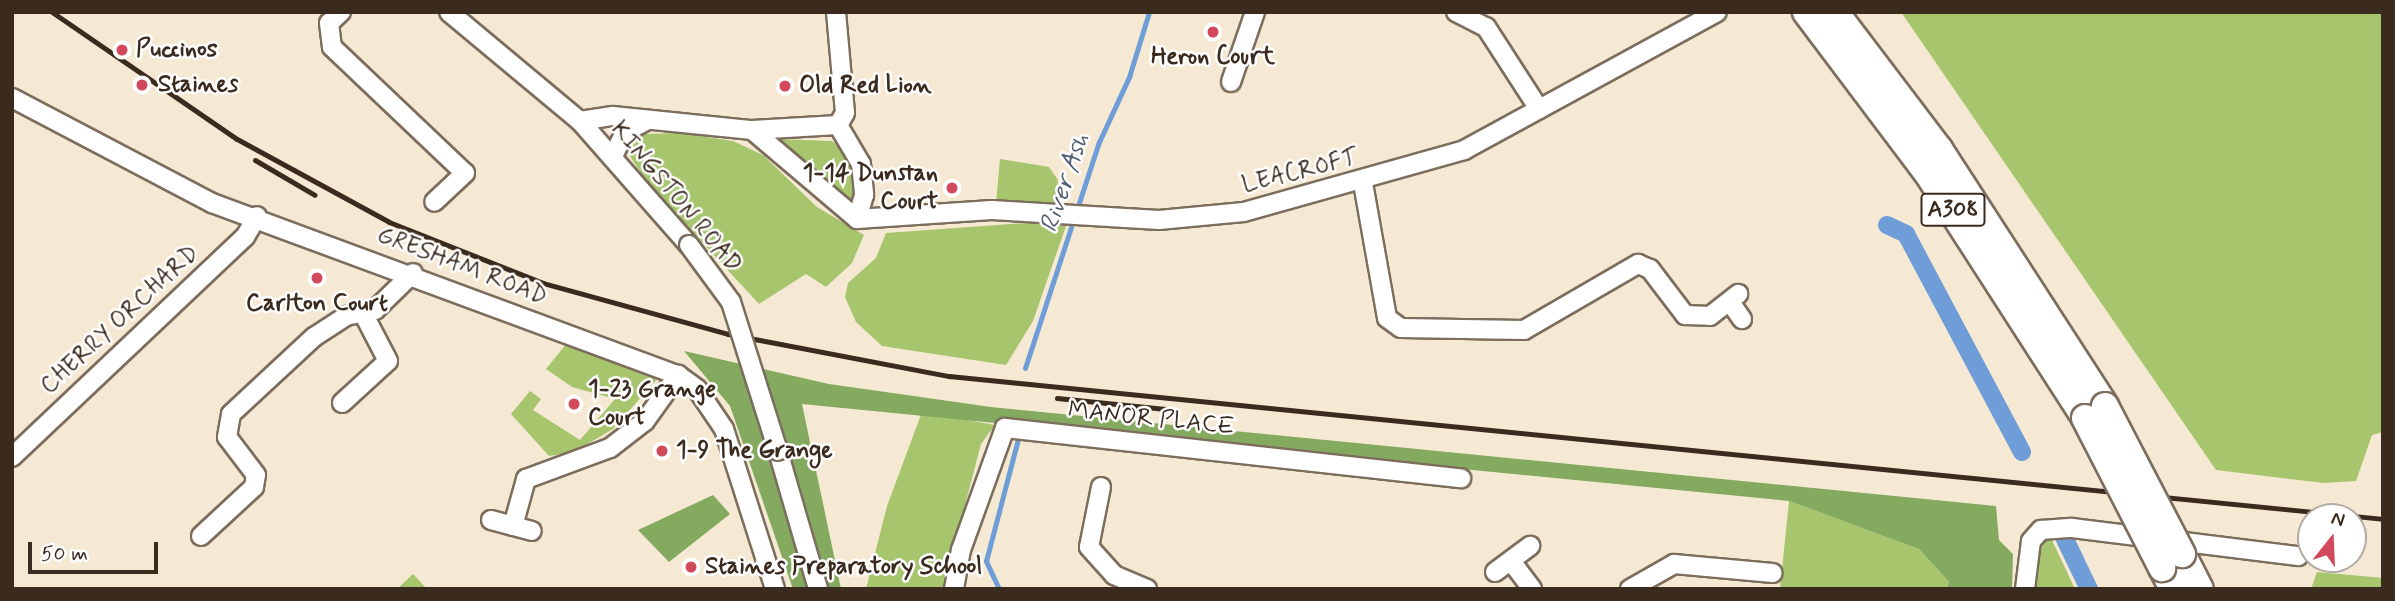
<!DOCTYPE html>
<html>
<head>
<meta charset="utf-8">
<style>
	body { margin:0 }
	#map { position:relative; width:2395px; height:601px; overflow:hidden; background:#f6e9d3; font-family:Mynerve,sans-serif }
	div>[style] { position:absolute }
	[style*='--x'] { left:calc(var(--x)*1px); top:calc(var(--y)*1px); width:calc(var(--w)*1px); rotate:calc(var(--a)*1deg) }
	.green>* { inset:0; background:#a6c56d }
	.forest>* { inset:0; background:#84aa60 }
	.stream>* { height:5px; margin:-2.5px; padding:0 2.5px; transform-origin:2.5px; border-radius:2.5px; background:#6f9dd7 }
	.canal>* { height:18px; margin:-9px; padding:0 9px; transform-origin:9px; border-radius:9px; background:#6f9dd7 }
	.roads { filter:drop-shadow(2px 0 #7c6d5d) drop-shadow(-2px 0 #7c6d5d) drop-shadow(0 2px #7c6d5d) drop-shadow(0 -2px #7c6d5d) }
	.minor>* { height:18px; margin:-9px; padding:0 9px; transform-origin:9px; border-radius:9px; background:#fff }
	.highway>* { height:26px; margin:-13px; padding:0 13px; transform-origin:13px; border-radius:13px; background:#fff }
	.rail>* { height:5px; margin:-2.5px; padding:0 2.5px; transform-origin:2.5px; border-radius:2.5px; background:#3b2a1e }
	.bridges { filter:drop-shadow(2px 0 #7c6d5d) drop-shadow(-2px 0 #7c6d5d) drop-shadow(0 2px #7c6d5d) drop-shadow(0 -2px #7c6d5d) }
	.minor-bridge>* { height:18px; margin:-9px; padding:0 9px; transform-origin:9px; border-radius:9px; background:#fff }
	.highway-bridge>* { height:26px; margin:-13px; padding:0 13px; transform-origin:13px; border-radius:13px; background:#fff }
	.dots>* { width:19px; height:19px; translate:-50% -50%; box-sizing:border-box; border:4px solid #fff; border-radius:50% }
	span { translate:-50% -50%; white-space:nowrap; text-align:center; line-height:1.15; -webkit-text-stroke:5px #fff; paint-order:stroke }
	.shield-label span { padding:2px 5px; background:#fff; border:2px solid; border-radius:5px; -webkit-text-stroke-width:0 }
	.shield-label { font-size:23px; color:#3b2a1e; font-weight:700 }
	.poi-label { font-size:24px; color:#3b2a1e; font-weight:700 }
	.left { translate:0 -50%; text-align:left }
	.right { translate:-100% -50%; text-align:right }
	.street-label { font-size:24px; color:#3b2a1e }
	.water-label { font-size:26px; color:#525e71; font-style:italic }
	.frame { position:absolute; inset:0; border:14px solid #3b2a1e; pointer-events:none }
	.north { position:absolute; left:2297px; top:503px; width:70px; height:70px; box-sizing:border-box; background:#fff; border:2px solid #b1aaa5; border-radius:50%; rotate:18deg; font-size:19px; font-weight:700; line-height:28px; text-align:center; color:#3b2a1e }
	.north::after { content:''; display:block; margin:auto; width:24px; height:32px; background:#d1495b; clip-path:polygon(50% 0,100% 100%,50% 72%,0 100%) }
	.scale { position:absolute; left:28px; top:542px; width:130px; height:32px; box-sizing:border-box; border:4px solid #3b2a1e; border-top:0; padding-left:9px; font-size:21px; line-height:24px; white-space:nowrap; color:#3b2a1e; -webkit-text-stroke:5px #fff; paint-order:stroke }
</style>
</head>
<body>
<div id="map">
	<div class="green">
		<div style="clip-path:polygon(1901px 12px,2383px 12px,2383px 432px,2372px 435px,2356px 481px,2324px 483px,2216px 470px)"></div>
		<div style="clip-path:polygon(682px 133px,733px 141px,763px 155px,817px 207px,864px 235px,852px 263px,826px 287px,806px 274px,759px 304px,649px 185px,626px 150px,643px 134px)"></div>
		<div style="clip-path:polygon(777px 139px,832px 141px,850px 156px,855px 206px,778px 148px)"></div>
		<div style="clip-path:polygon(1000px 159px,1049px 167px,1058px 180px,1055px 202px,996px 203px)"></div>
		<div style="clip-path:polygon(1040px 222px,1066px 226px,1033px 321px,1006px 365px,882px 346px,856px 322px,845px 297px,848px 283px,876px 258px,886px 233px)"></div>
		<div style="clip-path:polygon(567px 343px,658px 378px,613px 429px,574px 452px,549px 456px,511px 414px,530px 391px,541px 399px,533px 410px,580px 440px,615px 399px,572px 387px,546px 369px)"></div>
		<div style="clip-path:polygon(922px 412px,995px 425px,981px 444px,943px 589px,866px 589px,887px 506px)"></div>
		<div style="clip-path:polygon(1789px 501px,1919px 549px,1949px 582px,1947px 589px,1780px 589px)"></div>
		<div style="clip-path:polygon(2050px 536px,2075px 589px,2034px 589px,2036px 556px)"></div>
		<div style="clip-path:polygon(2317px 572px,2383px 578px,2383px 589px,2311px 589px)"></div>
		<div style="clip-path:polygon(413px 574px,427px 589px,397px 589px)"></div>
	</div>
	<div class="forest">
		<div style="clip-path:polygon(684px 351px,829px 384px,991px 407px,1996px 506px,1999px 540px,2013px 554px,2012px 589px,1947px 589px,1949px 582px,1919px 549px,1789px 501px,802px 404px,841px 589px,793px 589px,730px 406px)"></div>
		<div style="clip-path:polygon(713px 495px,730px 514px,669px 562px,638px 530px)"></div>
	</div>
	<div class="stream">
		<div style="--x:1025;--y:368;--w:238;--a:-71.9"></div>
		<div style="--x:1099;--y:142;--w:72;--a:-65.2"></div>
		<div style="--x:1129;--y:77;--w:68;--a:-72.9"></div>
		<div style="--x:999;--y:589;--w:31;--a:-115"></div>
		<div style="--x:986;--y:561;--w:130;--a:-75.3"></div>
	</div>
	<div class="canal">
		<div style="--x:1887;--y:225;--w:21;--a:25"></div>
		<div style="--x:1906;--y:234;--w:247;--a:62"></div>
		<div style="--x:2063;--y:535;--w:60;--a:64.3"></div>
	</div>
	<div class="roads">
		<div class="minor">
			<div style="--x:341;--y:12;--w:16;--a:137"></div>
			<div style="--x:329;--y:23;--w:24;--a:83"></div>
			<div style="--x:332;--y:47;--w:183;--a:43.5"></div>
			<div style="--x:465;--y:173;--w:42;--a:136.9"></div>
			<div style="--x:449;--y:12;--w:170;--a:39.8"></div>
			<div style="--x:580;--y:121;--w:165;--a:48.7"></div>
			<div style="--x:836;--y:12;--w:101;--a:84.9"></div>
			<div style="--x:845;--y:113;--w:14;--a:120"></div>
			<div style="--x:1456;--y:12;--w:34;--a:27"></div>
			<div style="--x:1486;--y:27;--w:98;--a:57.1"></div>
			<div style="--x:1231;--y:82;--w:74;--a:-71.1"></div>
			<div style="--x:12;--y:98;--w:226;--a:27.7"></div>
			<div style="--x:212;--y:203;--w:497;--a:20.3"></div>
			<div style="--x:678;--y:375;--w:24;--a:36"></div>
			<div style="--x:697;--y:389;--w:48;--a:56"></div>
			<div style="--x:724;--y:429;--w:168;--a:72.3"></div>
			<div style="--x:580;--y:121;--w:33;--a:-9"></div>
			<div style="--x:613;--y:116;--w:140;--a:5.8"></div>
			<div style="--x:752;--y:130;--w:138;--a:40.3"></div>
			<div style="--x:857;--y:219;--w:135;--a:-3.8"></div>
			<div style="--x:992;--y:210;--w:167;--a:3.4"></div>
			<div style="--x:1159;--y:220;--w:85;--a:-5.4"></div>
			<div style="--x:1244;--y:212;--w:229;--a:-15.7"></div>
			<div style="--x:1464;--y:150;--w:288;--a:-28.6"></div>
			<div style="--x:752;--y:130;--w:86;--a:-3.3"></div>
			<div style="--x:838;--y:125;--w:45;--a:59.5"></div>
			<div style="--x:861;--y:164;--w:31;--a:84"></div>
			<div style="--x:864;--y:195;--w:25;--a:106"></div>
			<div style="--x:613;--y:156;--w:27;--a:-63"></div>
			<div style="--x:625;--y:132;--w:26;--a:-28"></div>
			<div style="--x:1363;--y:183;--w:137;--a:79.9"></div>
			<div style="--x:1387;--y:318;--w:17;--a:36"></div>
			<div style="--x:1401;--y:328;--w:123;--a:0.9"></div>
			<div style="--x:1524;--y:330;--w:132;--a:-30.1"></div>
			<div style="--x:1638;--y:264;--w:13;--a:23"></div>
			<div style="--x:1650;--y:269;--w:58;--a:52.7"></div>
			<div style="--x:1685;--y:315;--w:25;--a:2"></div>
			<div style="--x:1710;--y:316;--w:36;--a:-38"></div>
			<div style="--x:1730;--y:302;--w:21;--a:55"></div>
			<div style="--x:342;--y:403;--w:62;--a:-42.4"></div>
			<div style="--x:388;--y:361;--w:54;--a:-117.5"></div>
			<div style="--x:778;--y:451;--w:144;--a:73.8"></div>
			<div style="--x:12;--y:457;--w:320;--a:-43.4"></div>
			<div style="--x:245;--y:237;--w:24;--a:-60"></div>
			<div style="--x:1101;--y:487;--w:61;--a:101.3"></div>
			<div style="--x:1089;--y:547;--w:38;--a:48"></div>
			<div style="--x:1114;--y:575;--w:36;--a:23"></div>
			<div style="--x:491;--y:520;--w:42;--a:15"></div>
			<div style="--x:513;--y:526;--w:49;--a:-74.5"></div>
			<div style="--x:526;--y:479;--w:90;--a:-20.3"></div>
			<div style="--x:610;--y:448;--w:44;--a:-37.6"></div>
			<div style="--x:645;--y:421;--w:57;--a:-54.3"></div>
			<div style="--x:201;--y:536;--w:72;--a:-42.8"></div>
			<div style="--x:254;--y:487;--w:12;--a:-81"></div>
			<div style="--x:256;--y:475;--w:48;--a:-127.3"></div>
			<div style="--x:227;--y:437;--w:23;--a:-80"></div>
			<div style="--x:231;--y:414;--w:113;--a:-42.9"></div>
			<div style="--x:314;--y:337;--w:38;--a:-33"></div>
			<div style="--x:346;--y:316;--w:30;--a:-12"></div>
			<div style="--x:375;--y:310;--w:53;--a:-44.2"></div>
			<div style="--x:1511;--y:561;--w:35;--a:53"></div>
			<div style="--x:1495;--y:572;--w:44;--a:-36.6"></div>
			<div style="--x:954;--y:589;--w:40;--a:-80"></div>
			<div style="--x:961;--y:550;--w:130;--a:-70.2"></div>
			<div style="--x:1005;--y:428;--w:459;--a:6.3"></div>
			<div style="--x:1630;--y:589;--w:51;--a:-29.6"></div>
			<div style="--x:1674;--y:564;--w:99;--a:5.2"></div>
			<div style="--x:2025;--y:589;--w:48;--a:-82.9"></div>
			<div style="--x:2031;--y:541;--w:15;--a:-48"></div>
			<div style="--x:2041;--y:530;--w:31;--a:-4"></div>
			<div style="--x:2072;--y:528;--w:228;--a:7.1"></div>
		</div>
		<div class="highway">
			<div style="--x:1806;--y:12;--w:199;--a:53"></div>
			<div style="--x:1926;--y:171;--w:294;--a:57.2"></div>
			<div style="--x:1835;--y:12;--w:172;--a:52.8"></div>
			<div style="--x:1939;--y:149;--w:306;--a:57.1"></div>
			<div style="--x:2182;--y:554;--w:39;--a:63"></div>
			<div style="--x:2162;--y:568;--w:24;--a:62"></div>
		</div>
	</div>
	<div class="rail">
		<div style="--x:52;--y:12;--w:224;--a:34.5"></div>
		<div style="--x:237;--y:139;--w:173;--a:28.6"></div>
		<div style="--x:389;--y:222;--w:166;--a:21.6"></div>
		<div style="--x:543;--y:283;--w:192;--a:15.4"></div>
		<div style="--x:728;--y:334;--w:225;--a:10.8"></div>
		<div style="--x:949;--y:376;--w:1441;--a:5.69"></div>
		<div style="--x:255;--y:160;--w:69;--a:30.3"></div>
		<div style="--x:1057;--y:398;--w:109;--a:5.8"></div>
	</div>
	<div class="bridges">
		<div class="minor-bridge">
			<div style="--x:689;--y:245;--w:71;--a:53.6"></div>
			<div style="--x:731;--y:302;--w:156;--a:72.5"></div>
		</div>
		<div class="highway-bridge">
			<div style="--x:2105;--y:406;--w:167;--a:62.5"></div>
			<div style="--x:2085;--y:418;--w:169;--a:62.8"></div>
		</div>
	</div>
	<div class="dots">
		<div style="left:1213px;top:32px;background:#d1495b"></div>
		<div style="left:122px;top:50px;background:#d1495b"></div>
		<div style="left:142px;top:85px;background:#d1495b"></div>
		<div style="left:785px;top:86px;background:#d1495b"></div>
		<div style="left:952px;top:188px;background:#d1495b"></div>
		<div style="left:317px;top:278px;background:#d1495b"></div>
		<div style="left:574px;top:404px;background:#d1495b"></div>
		<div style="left:662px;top:451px;background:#d1495b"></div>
		<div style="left:691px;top:567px;background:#d1495b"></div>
	</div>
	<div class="shield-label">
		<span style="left:1953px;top:210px">A308</span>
	</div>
	<div class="poi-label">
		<span class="left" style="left:136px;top:50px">Puccinos</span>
		<span style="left:1213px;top:57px">Heron Court</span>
		<span class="left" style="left:158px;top:85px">Staines</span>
		<span class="left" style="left:799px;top:86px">Old Red Lion</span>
		<span class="right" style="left:938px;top:188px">1-14 Dunstan<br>Court</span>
		<span style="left:317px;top:304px">Carlton Court</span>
		<span class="left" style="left:588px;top:404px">1-23 Grange<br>Court</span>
		<span class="left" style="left:676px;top:451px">1-9 The Grange</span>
		<span class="left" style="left:705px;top:567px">Staines Preparatory School</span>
	</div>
	<div class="street-label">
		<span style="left:1300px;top:172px;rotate:-14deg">LEACROFT</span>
		<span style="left:676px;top:197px;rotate:50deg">KINGSTON ROAD</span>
		<span style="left:462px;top:266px;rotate:21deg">GRESHAM ROAD</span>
		<span style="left:120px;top:320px;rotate:-43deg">CHERRY ORCHARD</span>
		<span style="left:1151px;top:419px;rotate:6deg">MANOR PLACE</span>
	</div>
	<div class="water-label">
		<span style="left:1066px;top:183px;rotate:-71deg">River Ash</span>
	</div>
	<div class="frame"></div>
	<div class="north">N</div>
	<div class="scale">50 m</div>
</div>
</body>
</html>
